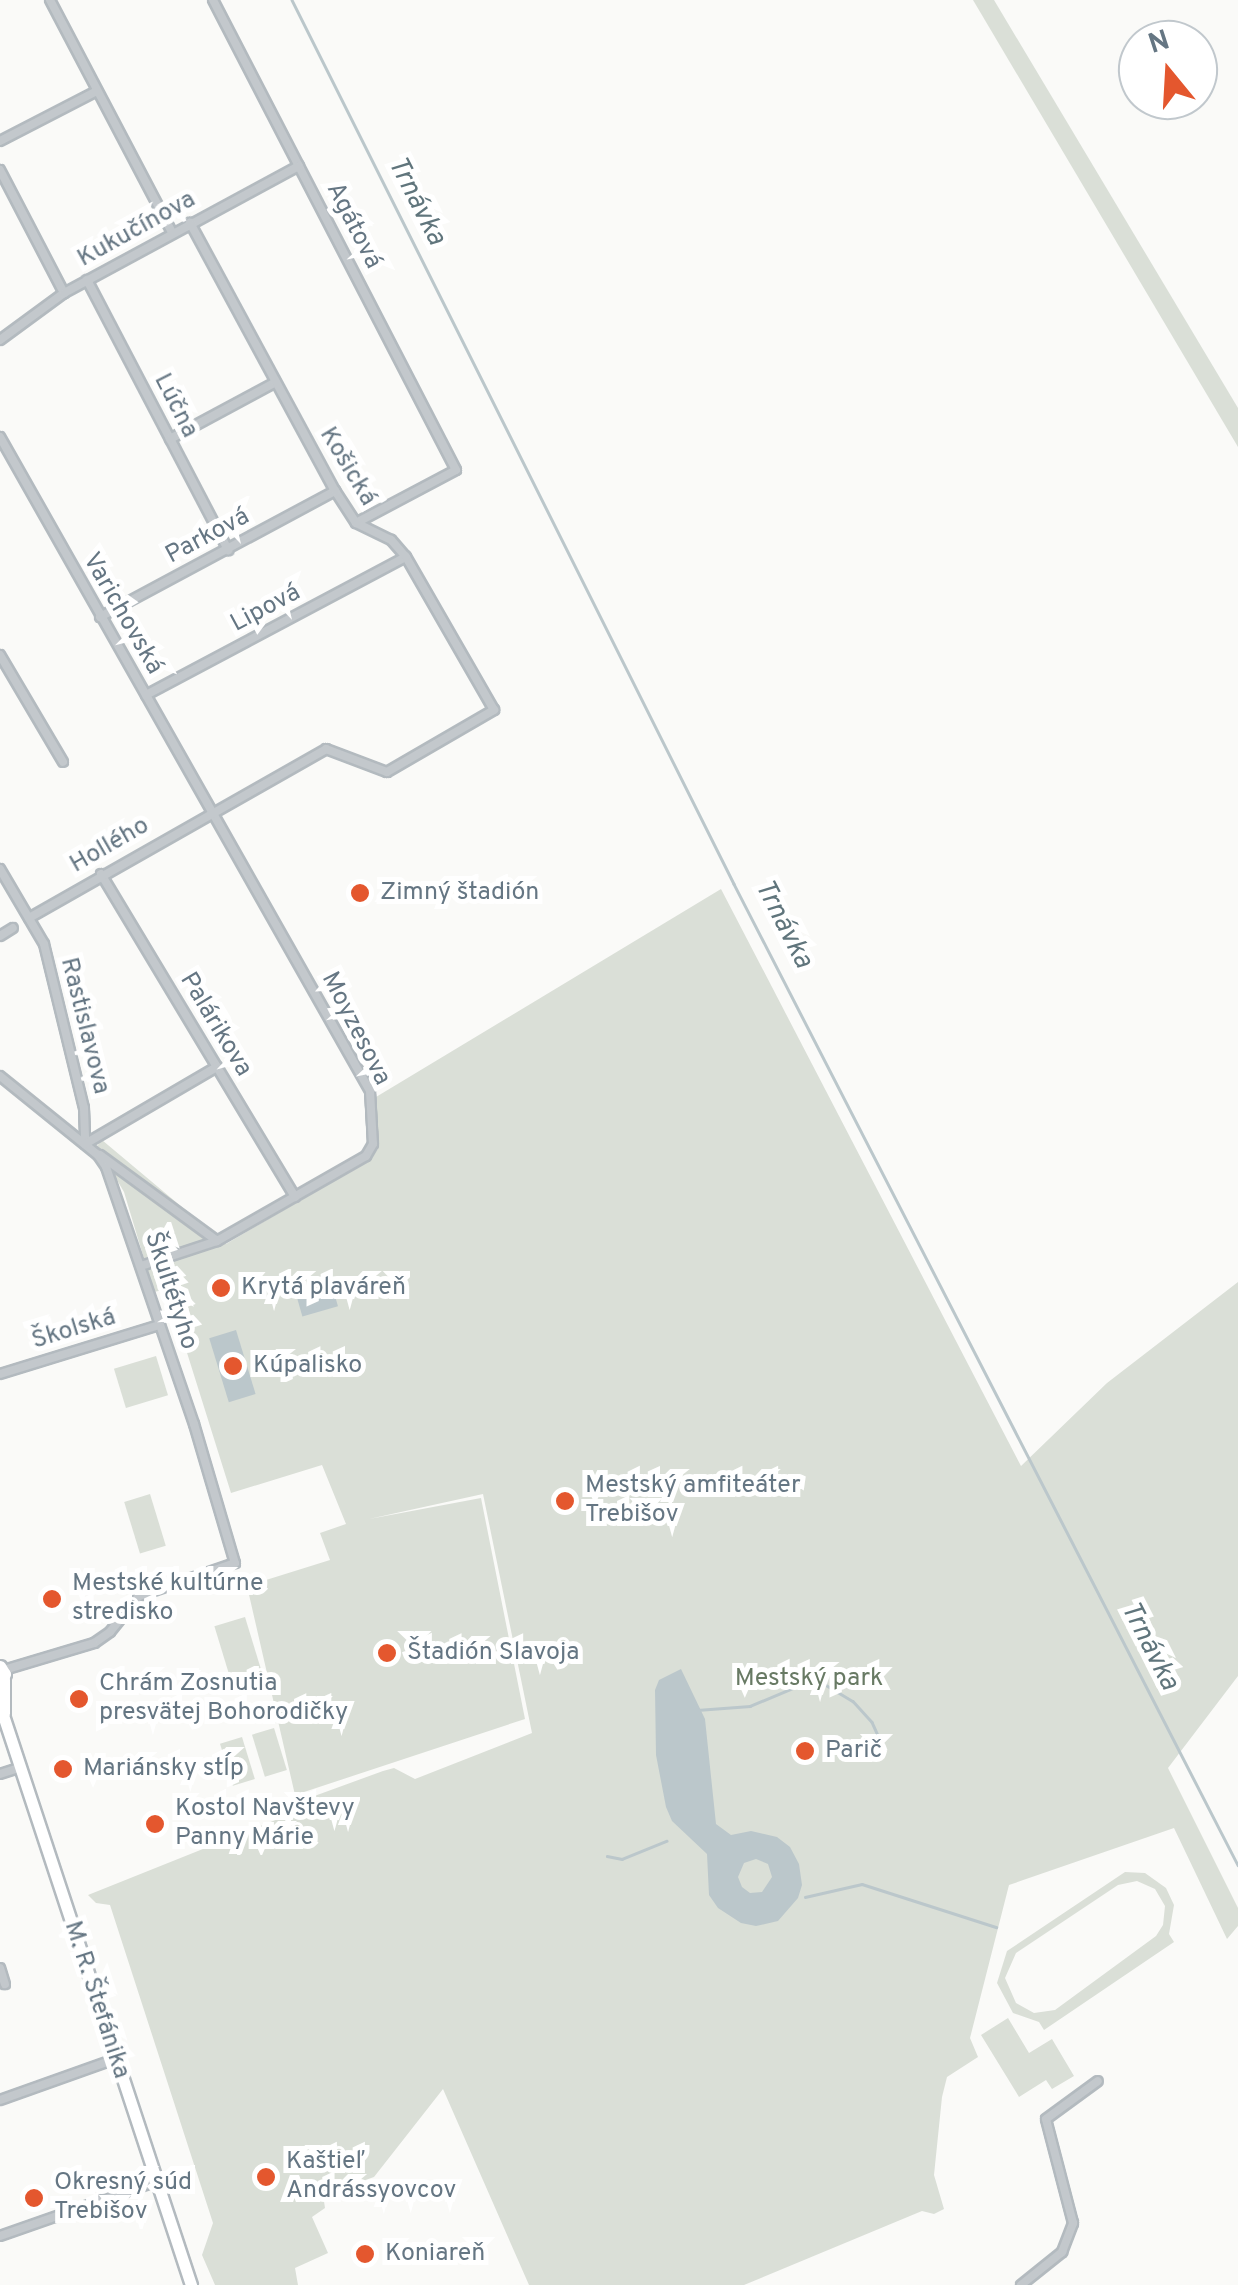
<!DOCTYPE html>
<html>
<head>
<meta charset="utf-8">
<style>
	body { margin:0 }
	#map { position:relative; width:1238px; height:2285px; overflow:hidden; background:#fafaf8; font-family:Overpass,sans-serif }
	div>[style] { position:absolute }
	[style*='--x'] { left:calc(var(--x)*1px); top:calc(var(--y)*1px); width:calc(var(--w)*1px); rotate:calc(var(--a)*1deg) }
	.green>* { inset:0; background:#dadfd7; transform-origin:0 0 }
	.water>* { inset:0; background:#bbc7cb; transform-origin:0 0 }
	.stream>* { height:2.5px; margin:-1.25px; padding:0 1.25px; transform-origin:1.25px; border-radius:1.25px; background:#bbc7cb }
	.roads { filter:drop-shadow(2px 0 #b3babf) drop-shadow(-2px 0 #b3babf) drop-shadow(0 2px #b3babf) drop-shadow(0 -2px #b3babf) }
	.street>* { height:8px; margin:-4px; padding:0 4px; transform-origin:4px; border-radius:4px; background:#c3c8cc }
	.secondary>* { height:11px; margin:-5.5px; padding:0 5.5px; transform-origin:5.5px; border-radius:5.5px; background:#fff }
	.dots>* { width:28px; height:28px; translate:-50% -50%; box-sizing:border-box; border:5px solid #fff; border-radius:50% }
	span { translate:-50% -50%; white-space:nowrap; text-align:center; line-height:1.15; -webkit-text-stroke:10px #fff; paint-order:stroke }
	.street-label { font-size:25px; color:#657683 }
	.poi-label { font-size:25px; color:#657683 }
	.left { translate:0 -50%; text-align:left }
	.park-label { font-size:25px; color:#687a64 }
	.water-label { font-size:28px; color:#60757c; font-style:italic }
	.north { position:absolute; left:1118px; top:20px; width:100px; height:100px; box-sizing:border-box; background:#fff; border:2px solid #c1c8cd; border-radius:50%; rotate:342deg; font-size:28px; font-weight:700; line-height:40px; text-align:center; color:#657683 }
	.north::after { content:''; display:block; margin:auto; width:35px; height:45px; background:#e4572e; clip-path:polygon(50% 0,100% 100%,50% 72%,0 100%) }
</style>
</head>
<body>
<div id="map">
	<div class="green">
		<div style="clip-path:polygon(973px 0,994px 0,1238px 408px,1238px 447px)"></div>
		<div style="clip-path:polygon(721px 889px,1021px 1466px,1107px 1383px,1238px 1282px,1238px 1676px,1168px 1768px,1238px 1908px,1238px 1926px,1227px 1939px,1174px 1828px,1009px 1885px,970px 2038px,978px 2057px,947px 2077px,942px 2097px,934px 2175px,944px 2209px,934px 2214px,922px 2211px,744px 2285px,529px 2285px,443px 2089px,374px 2177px,323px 2195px,325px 2208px,312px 2217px,328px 2253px,295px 2268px,298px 2285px,215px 2285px,202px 2255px,213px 2223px,110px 1905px,96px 1903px,88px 1895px,283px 1817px,298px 1802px,383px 1771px,394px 1768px,415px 1779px,532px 1733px,483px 1494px,369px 1519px,481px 1498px,525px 1719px,295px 1795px,247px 1586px,330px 1560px,320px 1533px,346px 1524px,322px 1465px,231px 1493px,167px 1289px,154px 1292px,124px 1192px,97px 1146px,102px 1140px,226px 1244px,370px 1159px,378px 1149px,376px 1097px)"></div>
		<div style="left:156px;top:1356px;width:41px;height:44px;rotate:73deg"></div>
		<div style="left:150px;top:1494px;width:54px;height:27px;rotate:73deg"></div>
		<div style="left:245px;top:1617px;width:61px;height:32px;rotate:73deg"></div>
		<div style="left:274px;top:1728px;width:44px;height:23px;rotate:73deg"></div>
		<div style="left:242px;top:1737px;width:44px;height:23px;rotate:73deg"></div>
		<div style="clip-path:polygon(evenodd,1125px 1872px,1145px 1873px,1166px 1888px,1174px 1905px,1169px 1934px,1174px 1942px,1044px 2030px,1039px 2022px,1013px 2013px,997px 1983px,1007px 1951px,1125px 1872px,1137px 1881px,1155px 1889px,1165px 1906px,1163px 1925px,1156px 1936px,1055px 2010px,1034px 2013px,1016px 2003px,1005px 1978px,1016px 1953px,1118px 1885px,1137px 1881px)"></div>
		<div style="clip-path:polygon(1008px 2018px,1029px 2053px,1052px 2039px,1074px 2076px,1052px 2089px,1046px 2080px,1019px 2097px,981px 2035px)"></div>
	</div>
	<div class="water">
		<div style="left:333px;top:1289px;width:18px;height:37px;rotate:74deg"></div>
		<div style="left:236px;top:1330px;width:67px;height:28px;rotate:73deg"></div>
		<div style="clip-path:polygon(evenodd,681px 1669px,705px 1719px,716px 1824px,731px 1835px,751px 1831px,777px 1837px,790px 1847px,799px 1864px,802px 1885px,798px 1898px,778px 1921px,756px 1926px,741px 1923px,718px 1908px,709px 1895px,707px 1854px,672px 1821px,666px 1807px,656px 1755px,655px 1690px,659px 1680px,681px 1669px,756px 1859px,768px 1864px,772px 1877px,762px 1892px,750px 1893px,742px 1887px,738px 1877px,744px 1863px,756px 1859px)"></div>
	</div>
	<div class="stream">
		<div style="--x:292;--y:0;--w:988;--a:63.43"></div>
		<div style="--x:734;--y:884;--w:1103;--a:62.81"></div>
		<div style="--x:697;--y:1710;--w:53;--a:-4.3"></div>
		<div style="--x:750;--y:1706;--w:54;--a:-22.8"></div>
		<div style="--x:800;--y:1685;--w:26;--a:0"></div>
		<div style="--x:826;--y:1685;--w:31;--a:31"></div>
		<div style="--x:853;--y:1701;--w:28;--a:48"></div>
		<div style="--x:872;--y:1722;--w:30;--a:66"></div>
		<div style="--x:607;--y:1856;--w:15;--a:11"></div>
		<div style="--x:622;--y:1859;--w:48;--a:-22.2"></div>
		<div style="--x:805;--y:1897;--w:58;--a:-12.8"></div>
		<div style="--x:862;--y:1884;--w:141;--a:17.8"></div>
	</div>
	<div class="roads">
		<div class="street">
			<div style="--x:50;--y:0;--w:262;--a:62.3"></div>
			<div style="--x:213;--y:0;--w:529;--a:62.66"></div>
			<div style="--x:456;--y:470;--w:113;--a:152.1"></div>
			<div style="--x:0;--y:141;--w:109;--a:-27.3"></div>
			<div style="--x:0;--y:170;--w:139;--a:62.5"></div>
			<div style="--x:87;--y:280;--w:305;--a:62.4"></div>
			<div style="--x:0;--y:340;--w:79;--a:-36.3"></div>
			<div style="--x:64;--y:293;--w:267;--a:-28.4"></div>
			<div style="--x:0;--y:437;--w:751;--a:60.5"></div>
			<div style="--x:370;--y:1091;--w:53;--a:86.8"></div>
			<div style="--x:373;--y:1144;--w:14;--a:120"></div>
			<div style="--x:366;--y:1156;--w:172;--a:150.3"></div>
			<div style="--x:217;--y:1241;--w:80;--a:161.8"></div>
			<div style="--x:170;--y:439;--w:120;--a:-28.3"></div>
			<div style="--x:100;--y:617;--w:267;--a:-28.2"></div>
			<div style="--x:0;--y:655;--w:124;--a:59.5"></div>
			<div style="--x:146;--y:695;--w:294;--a:-28"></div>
			<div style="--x:0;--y:869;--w:87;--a:59.6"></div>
			<div style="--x:44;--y:944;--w:169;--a:76.3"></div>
			<div style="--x:84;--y:1108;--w:36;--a:88"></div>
			<div style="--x:101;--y:874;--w:377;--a:59"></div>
			<div style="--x:29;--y:918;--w:342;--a:-29.6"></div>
			<div style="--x:326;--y:749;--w:65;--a:20.7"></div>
			<div style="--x:387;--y:772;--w:124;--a:-30.1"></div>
			<div style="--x:494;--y:710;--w:177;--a:-119.9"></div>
			<div style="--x:406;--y:557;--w:23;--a:-131"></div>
			<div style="--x:391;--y:540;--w:39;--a:-154"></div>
			<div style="--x:356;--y:523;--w:38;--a:-123"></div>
			<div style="--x:335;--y:491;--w:305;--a:-118.4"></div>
			<div style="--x:0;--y:936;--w:15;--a:-32"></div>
			<div style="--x:0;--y:1076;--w:126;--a:38.9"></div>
			<div style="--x:98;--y:1155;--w:14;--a:56"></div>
			<div style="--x:106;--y:1167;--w:272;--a:71.1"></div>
			<div style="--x:194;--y:1424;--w:145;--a:73.6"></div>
			<div style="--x:235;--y:1563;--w:102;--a:161"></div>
			<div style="--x:139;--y:1596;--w:46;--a:128.9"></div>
			<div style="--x:110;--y:1632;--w:19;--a:145"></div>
			<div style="--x:94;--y:1643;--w:94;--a:163.3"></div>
			<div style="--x:85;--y:1144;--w:153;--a:-30.3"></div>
			<div style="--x:100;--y:1155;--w:145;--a:36.3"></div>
			<div style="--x:0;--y:1374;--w:166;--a:-17.1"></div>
			<div style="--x:0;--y:1774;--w:22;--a:-18"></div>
			<div style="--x:0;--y:1968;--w:17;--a:73"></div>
			<div style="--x:0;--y:2100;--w:122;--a:-19.6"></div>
			<div style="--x:0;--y:2236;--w:163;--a:-19.3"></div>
			<div style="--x:1021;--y:2285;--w:53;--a:-38.8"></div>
			<div style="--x:1062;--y:2252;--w:31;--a:-69"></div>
			<div style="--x:1073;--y:2223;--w:107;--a:-104.6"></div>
			<div style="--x:1046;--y:2119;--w:64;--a:-36.2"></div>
		</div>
		<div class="secondary">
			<div style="--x:0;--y:1666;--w:9;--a:58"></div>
			<div style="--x:5;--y:1674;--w:11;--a:117"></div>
			<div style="--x:4;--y:1679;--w:34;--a:90"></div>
			<div style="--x:0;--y:1706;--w:610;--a:71.74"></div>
		</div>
	</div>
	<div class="dots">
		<div style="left:360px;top:893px;background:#e4572e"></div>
		<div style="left:221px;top:1288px;background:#e4572e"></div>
		<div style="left:233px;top:1366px;background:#e4572e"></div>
		<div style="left:565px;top:1501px;background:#e4572e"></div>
		<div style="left:52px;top:1599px;background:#e4572e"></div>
		<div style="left:387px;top:1653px;background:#e4572e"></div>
		<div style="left:79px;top:1699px;background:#e4572e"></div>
		<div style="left:805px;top:1751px;background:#e4572e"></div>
		<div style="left:63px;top:1769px;background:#e4572e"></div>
		<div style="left:155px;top:1824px;background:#e4572e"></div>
		<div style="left:266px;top:2177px;background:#e4572e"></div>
		<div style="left:34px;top:2198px;background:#e4572e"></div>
		<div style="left:365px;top:2254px;background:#e4572e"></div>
	</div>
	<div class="street-label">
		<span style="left:353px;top:226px;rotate:63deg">Agátová</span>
		<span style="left:137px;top:230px;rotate:-29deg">Kukučínova</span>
		<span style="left:175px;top:406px;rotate:63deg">Lúčna</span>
		<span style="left:347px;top:467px;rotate:59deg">Košická</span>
		<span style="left:208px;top:537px;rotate:-28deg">Parková</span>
		<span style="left:266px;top:609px;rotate:-28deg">Lipová</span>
		<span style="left:122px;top:614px;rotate:60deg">Varichovská</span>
		<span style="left:110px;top:846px;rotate:-30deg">Hollého</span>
		<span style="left:215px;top:1025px;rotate:59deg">Palárikova</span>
		<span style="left:84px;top:1026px;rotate:76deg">Rastislavova</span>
		<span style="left:355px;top:1029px;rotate:63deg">Moyzesova</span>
		<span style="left:170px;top:1291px;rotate:72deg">Škultétyho</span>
		<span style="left:74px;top:1330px;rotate:-17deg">Školská</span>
		<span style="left:96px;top:2000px;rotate:72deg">M. R. Štefánika</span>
	</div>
	<div class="poi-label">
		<span class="left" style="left:380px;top:893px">Zimný štadión</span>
		<span class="left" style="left:241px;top:1288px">Krytá plaváreň</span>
		<span class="left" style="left:253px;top:1366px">Kúpalisko</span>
		<span class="left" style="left:585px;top:1501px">Mestský amfiteáter<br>Trebišov</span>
		<span class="left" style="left:72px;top:1599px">Mestské kultúrne<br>stredisko</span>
		<span class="left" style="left:407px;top:1653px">Štadión Slavoja</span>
		<span class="left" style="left:99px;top:1699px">Chrám Zosnutia<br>presvätej Bohorodičky</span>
		<span class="left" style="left:825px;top:1751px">Parič</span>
		<span class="left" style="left:83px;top:1769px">Mariánsky stĺp</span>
		<span class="left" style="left:175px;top:1824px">Kostol Navštevy<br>Panny Márie</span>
		<span class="left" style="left:286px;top:2177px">Kaštieľ<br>Andrássyovcov</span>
		<span class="left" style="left:54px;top:2198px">Okresný súd<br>Trebišov</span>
		<span class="left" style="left:385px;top:2254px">Koniareň</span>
	</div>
	<div class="park-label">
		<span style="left:809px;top:1679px">Mestský park</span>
	</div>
	<div class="water-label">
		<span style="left:416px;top:201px;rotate:63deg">Trnávka</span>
		<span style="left:783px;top:924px;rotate:63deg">Trnávka</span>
		<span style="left:1149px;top:1646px;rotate:63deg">Trnávka</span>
	</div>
	<div class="north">N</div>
</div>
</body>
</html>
